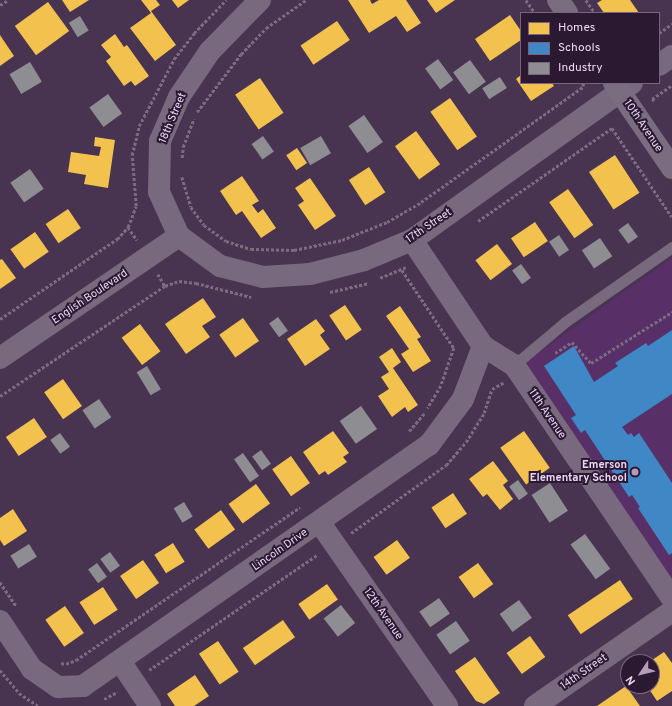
<!DOCTYPE html>
<html>
<head>
<meta charset="utf-8">
<style>
	body { margin:0 }
	#map { position:relative; width:672px; height:706px; overflow:hidden; background:#483350; font-family:Overpass,sans-serif }
	div>[style] { position:absolute }
	[style*='--x'] { left:calc(var(--x)*1px); top:calc(var(--y)*1px); width:calc(var(--w)*1px); rotate:calc(var(--a)*1deg) }
	.built>* { inset:0; background:#582f67 }
	.homes>* { inset:0; background:#f2c14e; transform-origin:0 0 }
	.schools>* { inset:0; background:#3f88c5 }
	.industry>* { inset:0; background:#8d8d92; transform-origin:0 0 }
	.path>* { height:2.5px; margin-top:-1.25px; transform-origin:0; background:repeating-linear-gradient(90deg,#7b6c80 0 3px,transparent 0 5px) }
	.lane>* { height:11px; margin:-5.5px; padding:0 5.5px; transform-origin:5.5px; border-radius:5.5px; background:#78697f }
	.street>* { height:22px; margin:-11px; padding:0 11px; transform-origin:11px; border-radius:11px; background:#78697f }
	.secondary>* { height:22px; margin:-11px; padding:0 11px; transform-origin:11px; border-radius:11px; background:#796d7f }
	.dots>* { width:11px; height:11px; translate:-50% -50%; box-sizing:border-box; border:2px solid #2b1932; border-radius:50% }
	span { translate:-50% -50%; white-space:nowrap; text-align:center; line-height:1.15; -webkit-text-stroke:4px #2b1932; paint-order:stroke }
	.street-label { font-size:11px; color:#ecd5f6 }
	.poi-label { font-size:11px; color:#ecd5f6; font-weight:700 }
	.right { translate:-100% -50%; text-align:right }
	.legend { position:absolute; left:520px; top:12px; width:140px; height:72px; box-sizing:border-box; background:#2b1932; border:1px solid #786480; margin:0; padding:5px 7px; list-style:none; font-size:12px; color:#ecd5f6 }
	.legend li { display:flex; align-items:center; gap:8px; height:20px }
	.legend b { width:20px; border:1px solid #786480 }
	.north { position:absolute; left:620px; top:654px; width:40px; height:40px; box-sizing:border-box; background:#2b1932; border:1px solid #786480; border-radius:50%; rotate:235deg; font-size:11px; font-weight:700; line-height:16px; text-align:center; color:#ecd5f6 }
	.north::after { content:''; display:block; margin:auto; width:14px; height:18px; background:#b39cbc; clip-path:polygon(50% 0,100% 100%,50% 72%,0 100%) }
</style>
</head>
<body>
<div id="map">
	<div class="built">
		<div style="clip-path:polygon(672px 258px,672px 582px,525px 362px)"></div>
	</div>
	<div class="homes">
		<div style="clip-path:polygon(62px 0,89px 0,70px 12px)"></div>
		<div style="clip-path:polygon(141px 0,156px 0,160px 5px,151px 11px,176px 45px,155px 61px,130px 28px,151px 13px)"></div>
		<div style="clip-path:polygon(172px 0,189px 0,178px 8px)"></div>
		<div style="clip-path:polygon(348px 0,370px 0,372px 4px,379px 0,406px 0,421px 23px,407px 32px,396px 16px,369px 33px)"></div>
		<div style="clip-path:polygon(427px 0,455px 0,436px 13px)"></div>
		<div style="clip-path:polygon(602px 0,630px 0,639px 13px,604px 13px,597px 3px)"></div>
		<div style="left:48px;top:2px;width:36px;height:41px;rotate:54deg"></div>
		<div style="clip-path:polygon(510px 15px,521px 31px,521px 40px,490px 61px,475px 39px)"></div>
		<div style="left:337px;top:21px;width:23px;height:44px;rotate:56deg"></div>
		<div style="clip-path:polygon(115px 34px,124px 47px,127px 45px,149px 76px,135px 86px,131px 81px,124px 86px,106px 61px,111px 57px,101px 45px)"></div>
		<div style="clip-path:polygon(0 35px,14px 56px,0 66px)"></div>
		<div style="clip-path:polygon(521px 75px,521px 83px,552px 83px,554px 86px,531px 101px,516px 79px)"></div>
		<div style="left:260px;top:78px;width:42px;height:30px;rotate:56deg"></div>
		<div style="left:450px;top:98px;width:47px;height:24px;rotate:55deg"></div>
		<div style="left:416px;top:131px;width:41px;height:26px;rotate:54deg"></div>
		<div style="clip-path:polygon(95px 137px,115px 140px,108px 188px,84px 184px,86px 175px,68px 172px,71px 152px,99px 156px,101px 147px,94px 146px)"></div>
		<div style="left:297px;top:148px;width:18px;height:13px;rotate:56deg"></div>
		<div style="left:615px;top:155px;width:45px;height:31px;rotate:57deg"></div>
		<div style="left:369px;top:167px;width:30px;height:24px;rotate:57deg"></div>
		<div style="clip-path:polygon(242px 176px,259px 201px,252px 205px,258px 213px,263px 209px,276px 228px,261px 238px,242px 211px,236px 215px,220px 191px)"></div>
		<div style="clip-path:polygon(310px 178px,336px 216px,315px 230px,298px 205px,304px 201px,295px 188px)"></div>
		<div style="left:568px;top:189px;width:44px;height:23px;rotate:55deg"></div>
		<div style="left:68px;top:209px;width:23px;height:27px;rotate:56deg"></div>
		<div style="left:535px;top:222px;width:23px;height:29px;rotate:56deg"></div>
		<div style="left:35px;top:232px;width:24px;height:30px;rotate:55deg"></div>
		<div style="left:497px;top:244px;width:25px;height:27px;rotate:53deg"></div>
		<div style="clip-path:polygon(2px 259px,16px 278px,0 289px,0 260px)"></div>
		<div style="clip-path:polygon(203px 298px,216px 317px,202px 326px,210px 337px,186px 354px,165px 324px)"></div>
		<div style="left:345px;top:305px;width:30px;height:19px;rotate:56deg"></div>
		<div style="clip-path:polygon(400px 306px,421px 337px,417px 339px,431px 361px,413px 372px,401px 354px,409px 349px,386px 316px)"></div>
		<div style="left:243px;top:318px;width:28px;height:29px;rotate:55deg"></div>
		<div style="clip-path:polygon(316px 319px,325px 331px,320px 335px,330px 349px,305px 366px,287px 339px)"></div>
		<div style="left:140px;top:324px;width:34px;height:23px;rotate:53deg"></div>
		<div style="clip-path:polygon(392px 348px,401px 362px,393px 368px,418px 405px,408px 412px,405px 407px,392px 417px,378px 396px,389px 389px,381px 377px,389px 372px,379px 357px)"></div>
		<div style="left:63px;top:379px;width:33px;height:23px;rotate:55deg"></div>
		<div style="left:34px;top:418px;width:23px;height:34px;rotate:56deg"></div>
		<div style="clip-path:polygon(333px 431px,349px 453px,343px 457px,347px 462px,328px 475px,325px 471px,319px 475px,303px 452px)"></div>
		<div style="left:524px;top:431px;width:45px;height:29px;rotate:55deg"></div>
		<div style="left:291px;top:456px;width:33px;height:23px;rotate:55deg"></div>
		<div style="clip-path:polygon(493px 461px,508px 481px,503px 485px,513px 499px,500px 510px,487px 494px,483px 497px,469px 479px)"></div>
		<div style="left:256px;top:484px;width:24px;height:34px;rotate:54deg"></div>
		<div style="left:453px;top:493px;width:25px;height:26px;rotate:56deg"></div>
		<div style="clip-path:polygon(13px 509px,27px 531px,4px 546px,0 540px,0 518px)"></div>
		<div style="left:221px;top:510px;width:24px;height:33px;rotate:54deg"></div>
		<div style="left:397px;top:540px;width:22px;height:29px;rotate:54deg"></div>
		<div style="left:173px;top:543px;width:22px;height:22px;rotate:58deg"></div>
		<div style="left:143px;top:560px;width:28px;height:28px;rotate:55deg"></div>
		<div style="left:478px;top:563px;width:26px;height:24px;rotate:54deg"></div>
		<div style="left:620px;top:580px;width:23px;height:63px;rotate:56deg"></div>
		<div style="left:327px;top:584px;width:19px;height:35px;rotate:55deg"></div>
		<div style="left:103px;top:587px;width:27px;height:28px;rotate:57deg"></div>
		<div style="left:65px;top:606px;width:33px;height:24px;rotate:55deg"></div>
		<div style="left:283px;top:620px;width:21px;height:49px;rotate:55deg"></div>
		<div style="left:530px;top:636px;width:26px;height:29px;rotate:54deg"></div>
		<div style="left:218px;top:641px;width:37px;height:23px;rotate:56deg"></div>
		<div style="clip-path:polygon(664px 652px,672px 663px,672px 691px,657px 701px,647px 686px,652px 686px,652px 662px,649px 662px)"></div>
		<div style="clip-path:polygon(475px 657px,500px 693px,484px 704px,476px 701px,455px 671px)"></div>
		<div style="clip-path:polygon(195px 675px,209px 696px,194px 706px,175px 706px,167px 694px)"></div>
		<div style="clip-path:polygon(626px 686px,640px 706px,597px 706px)"></div>
	</div>
	<div class="schools">
		<div style="clip-path:polygon(672px 330px,672px 394px,622px 427px,628px 435px,631px 433px,634px 437px,639px 433px,672px 483px,672px 553px,669px 555px,638px 508px,640px 507px,632px 495px,629px 497px,585px 430px,581px 433px,571px 418px,576px 415px,544px 366px,574px 346px,594px 382px,618px 366px,615px 363px,646px 343px,648px 346px)"></div>
	</div>
	<div class="industry">
		<div style="left:80px;top:16px;width:17px;height:13px;rotate:59deg"></div>
		<div style="left:438px;top:59px;width:26px;height:16px;rotate:54deg"></div>
		<div style="left:470px;top:60px;width:27px;height:21px;rotate:54deg"></div>
		<div style="left:30px;top:62px;width:23px;height:24px;rotate:59deg"></div>
		<div style="left:500px;top:77px;width:13px;height:21px;rotate:58deg"></div>
		<div style="left:108px;top:94px;width:24px;height:23px;rotate:54deg"></div>
		<div style="left:364px;top:115px;width:33px;height:19px;rotate:55deg"></div>
		<div style="left:263px;top:136px;width:19px;height:14px;rotate:55deg"></div>
		<div style="left:321px;top:136px;width:20px;height:24px;rotate:60deg"></div>
		<div style="left:30px;top:169px;width:24px;height:24px;rotate:55deg"></div>
		<div style="left:628px;top:223px;width:17px;height:12px;rotate:54deg"></div>
		<div style="left:559px;top:235px;width:18px;height:12px;rotate:56deg"></div>
		<div style="left:600px;top:238px;width:22px;height:22px;rotate:56deg"></div>
		<div style="left:521px;top:264px;width:17px;height:11px;rotate:54deg"></div>
		<div style="left:278px;top:317px;width:17px;height:11px;rotate:54deg"></div>
		<div style="left:147px;top:366px;width:27px;height:12px;rotate:59deg"></div>
		<div style="left:99px;top:399px;width:22px;height:20px;rotate:56deg"></div>
		<div style="left:361px;top:406px;width:28px;height:26px;rotate:55deg"></div>
		<div style="left:60px;top:433px;width:17px;height:12px;rotate:54deg"></div>
		<div style="left:261px;top:450px;width:17px;height:11px;rotate:54deg"></div>
		<div style="left:243px;top:453px;width:28px;height:11px;rotate:55deg"></div>
		<div style="left:518px;top:480px;width:17px;height:11px;rotate:54deg"></div>
		<div style="left:550px;top:483px;width:33px;height:22px;rotate:57deg"></div>
		<div style="left:184px;top:502px;width:17px;height:12px;rotate:59deg"></div>
		<div style="left:585px;top:534px;width:43px;height:18px;rotate:54deg"></div>
		<div style="left:29px;top:544px;width:15px;height:22px;rotate:58deg"></div>
		<div style="left:110px;top:552px;width:17px;height:12px;rotate:54deg"></div>
		<div style="left:97px;top:563px;width:17px;height:11px;rotate:54deg"></div>
		<div style="left:439px;top:598px;width:19px;height:24px;rotate:55deg"></div>
		<div style="left:519px;top:600px;width:22px;height:24px;rotate:54deg"></div>
		<div style="left:341px;top:605px;width:23px;height:22px;rotate:52deg"></div>
		<div style="left:456px;top:621px;width:24px;height:24px;rotate:55deg"></div>
	</div>
	<div class="path">
		<div style="--x:526;--y:0;--w:16;--a:55"></div>
		<div style="--x:586;--y:0;--w:16;--a:55"></div>
		<div style="--x:0;--y:5;--w:9;--a:-32"></div>
		<div style="--x:659;--y:33;--w:16;--a:-35"></div>
		<div style="--x:654;--y:101;--w:3;--a:-135"></div>
		<div style="--x:652;--y:99;--w:24;--a:-35"></div>
		<div style="--x:197;--y:112;--w:73;--a:-52.8"></div>
		<div style="--x:241;--y:54;--w:36;--a:-46"></div>
		<div style="--x:266;--y:28;--w:49;--a:-35"></div>
		<div style="--x:182;--y:158;--w:11;--a:-85"></div>
		<div style="--x:183;--y:147;--w:30;--a:-69"></div>
		<div style="--x:182;--y:177;--w:31;--a:73"></div>
		<div style="--x:191;--y:207;--w:22;--a:54"></div>
		<div style="--x:204;--y:225;--w:27;--a:36"></div>
		<div style="--x:226;--y:241;--w:26;--a:18"></div>
		<div style="--x:251;--y:249;--w:43;--a:1.3"></div>
		<div style="--x:294;--y:250;--w:49;--a:-11.8"></div>
		<div style="--x:342;--y:240;--w:48;--a:-21.8"></div>
		<div style="--x:387;--y:222;--w:39;--a:-30"></div>
		<div style="--x:421;--y:202;--w:200;--a:-35.4"></div>
		<div style="--x:584;--y:86;--w:4;--a:-124"></div>
		<div style="--x:478;--y:221;--w:163;--a:-34.8"></div>
		<div style="--x:612;--y:128;--w:107;--a:56"></div>
		<div style="--x:128;--y:227;--w:16;--a:55"></div>
		<div style="--x:402;--y:270;--w:94;--a:56.3"></div>
		<div style="--x:454;--y:348;--w:40;--a:108.9"></div>
		<div style="--x:441;--y:386;--w:26;--a:121"></div>
		<div style="--x:158;--y:274;--w:14;--a:60"></div>
		<div style="--x:380;--y:278;--w:28;--a:-23"></div>
		<div style="--x:330;--y:292;--w:39;--a:-13"></div>
		<div style="--x:0;--y:319;--w:142;--a:-34.4"></div>
		<div style="--x:117;--y:239;--w:16;--a:-47"></div>
		<div style="--x:128;--y:227;--w:22;--a:-69"></div>
		<div style="--x:136;--y:206;--w:51;--a:-94.5"></div>
		<div style="--x:132;--y:155;--w:30;--a:-76"></div>
		<div style="--x:139;--y:126;--w:76;--a:-62.4"></div>
		<div style="--x:174;--y:59;--w:33;--a:-52"></div>
		<div style="--x:194;--y:33;--w:46;--a:-45.9"></div>
		<div style="--x:555;--y:353;--w:20;--a:-33"></div>
		<div style="--x:572;--y:342;--w:28;--a:48"></div>
		<div style="--x:591;--y:363;--w:96;--a:-32.2"></div>
		<div style="--x:0;--y:396;--w:198;--a:-33.7"></div>
		<div style="--x:165;--y:286;--w:15;--a:-20"></div>
		<div style="--x:179;--y:281;--w:17;--a:7"></div>
		<div style="--x:196;--y:283;--w:57;--a:14.3"></div>
		<div style="--x:409;--y:431;--w:23;--a:-49"></div>
		<div style="--x:351;--y:533;--w:117;--a:-35.6"></div>
		<div style="--x:446;--y:465;--w:30;--a:-49"></div>
		<div style="--x:466;--y:442;--w:34;--a:-58"></div>
		<div style="--x:484;--y:413;--w:25;--a:-72"></div>
		<div style="--x:492;--y:389;--w:13;--a:-29"></div>
		<div style="--x:0;--y:582;--w:29;--a:56"></div>
		<div style="--x:61;--y:663;--w:5;--a:11"></div>
		<div style="--x:66;--y:664;--w:11;--a:-22"></div>
		<div style="--x:76;--y:660;--w:271;--a:-34.3"></div>
		<div style="--x:0;--y:670;--w:30;--a:50"></div>
		<div style="--x:19;--y:693;--w:23;--a:34"></div>
		<div style="--x:149;--y:670;--w:204;--a:-34.4"></div>
		<div style="--x:104;--y:699;--w:15;--a:-28"></div>
	</div>
	<div class="lane">
		<div style="--x:514;--y:365;--w:67;--a:-40.1"></div>
		<div style="--x:565;--y:322;--w:131;--a:-35"></div>
	</div>
	<div class="street">
		<div style="--x:260;--y:0;--w:71;--a:134.4"></div>
		<div style="--x:210;--y:51;--w:55;--a:124"></div>
		<div style="--x:179;--y:97;--w:48;--a:113.4"></div>
		<div style="--x:160;--y:141;--w:51;--a:91.1"></div>
		<div style="--x:159;--y:192;--w:48;--a:65.6"></div>
		<div style="--x:179;--y:236;--w:51;--a:36.2"></div>
		<div style="--x:220;--y:266;--w:44;--a:14.3"></div>
		<div style="--x:263;--y:277;--w:47;--a:-3.7"></div>
		<div style="--x:310;--y:274;--w:56;--a:-14.5"></div>
		<div style="--x:364;--y:260;--w:52;--a:-22.6"></div>
		<div style="--x:412;--y:240;--w:270;--a:-35.5"></div>
		<div style="--x:659;--y:65;--w:16;--a:-35"></div>
		<div style="--x:412;--y:240;--w:128;--a:56.2"></div>
		<div style="--x:483;--y:346;--w:36;--a:32"></div>
		<div style="--x:514;--y:365;--w:282;--a:55.9"></div>
		<div style="--x:0;--y:358;--w:217;--a:-34.3"></div>
		<div style="--x:320;--y:523;--w:223;--a:55.2"></div>
		<div style="--x:0;--y:621;--w:58;--a:56.3"></div>
		<div style="--x:32;--y:669;--w:32;--a:35"></div>
		<div style="--x:58;--y:687;--w:25;--a:-2"></div>
		<div style="--x:83;--y:686;--w:422;--a:-34.9"></div>
		<div style="--x:429;--y:445;--w:57;--a:-53.5"></div>
		<div style="--x:463;--y:399;--w:57;--a:-69.3"></div>
		<div style="--x:120;--y:661;--w:54;--a:56.3"></div>
		<div style="--x:535;--y:706;--w:167;--a:-34.7"></div>
	</div>
	<div class="secondary">
		<div style="--x:558;--y:0;--w:16;--a:55"></div>
		<div style="--x:614;--y:83;--w:103;--a:55.7"></div>
	</div>
	<div class="dots">
		<div style="left:635px;top:472px;background:#b39cbc"></div>
	</div>
	<div class="street-label">
		<span style="left:173px;top:118px;rotate:-67deg">18th Street</span>
		<span style="left:643px;top:126px;rotate:56deg">10th Avenue</span>
		<span style="left:429px;top:226px;rotate:-34deg">17th Street</span>
		<span style="left:90px;top:297px;rotate:-34deg">English Boulevard</span>
		<span style="left:547px;top:414px;rotate:56deg">11th Avenue</span>
		<span style="left:280px;top:550px;rotate:-35deg">Lincoln Drive</span>
		<span style="left:383px;top:614px;rotate:55deg">12th Avenue</span>
		<span style="left:584px;top:672px;rotate:-35deg">14th Street</span>
	</div>
	<div class="poi-label">
		<span class="right" style="left:627px;top:472px">Emerson<br>Elementary School</span>
	</div>
	<ul class="legend">
	<li><b style="height:11px;background:#f2c14e"></b>Homes</li>
	<li><b style="height:11px;background:#3f88c5"></b>Schools</li>
	<li><b style="height:11px;background:#8d8d92"></b>Industry</li>
	</ul>
	<div class="north">N</div>
</div>
</body>
</html>
